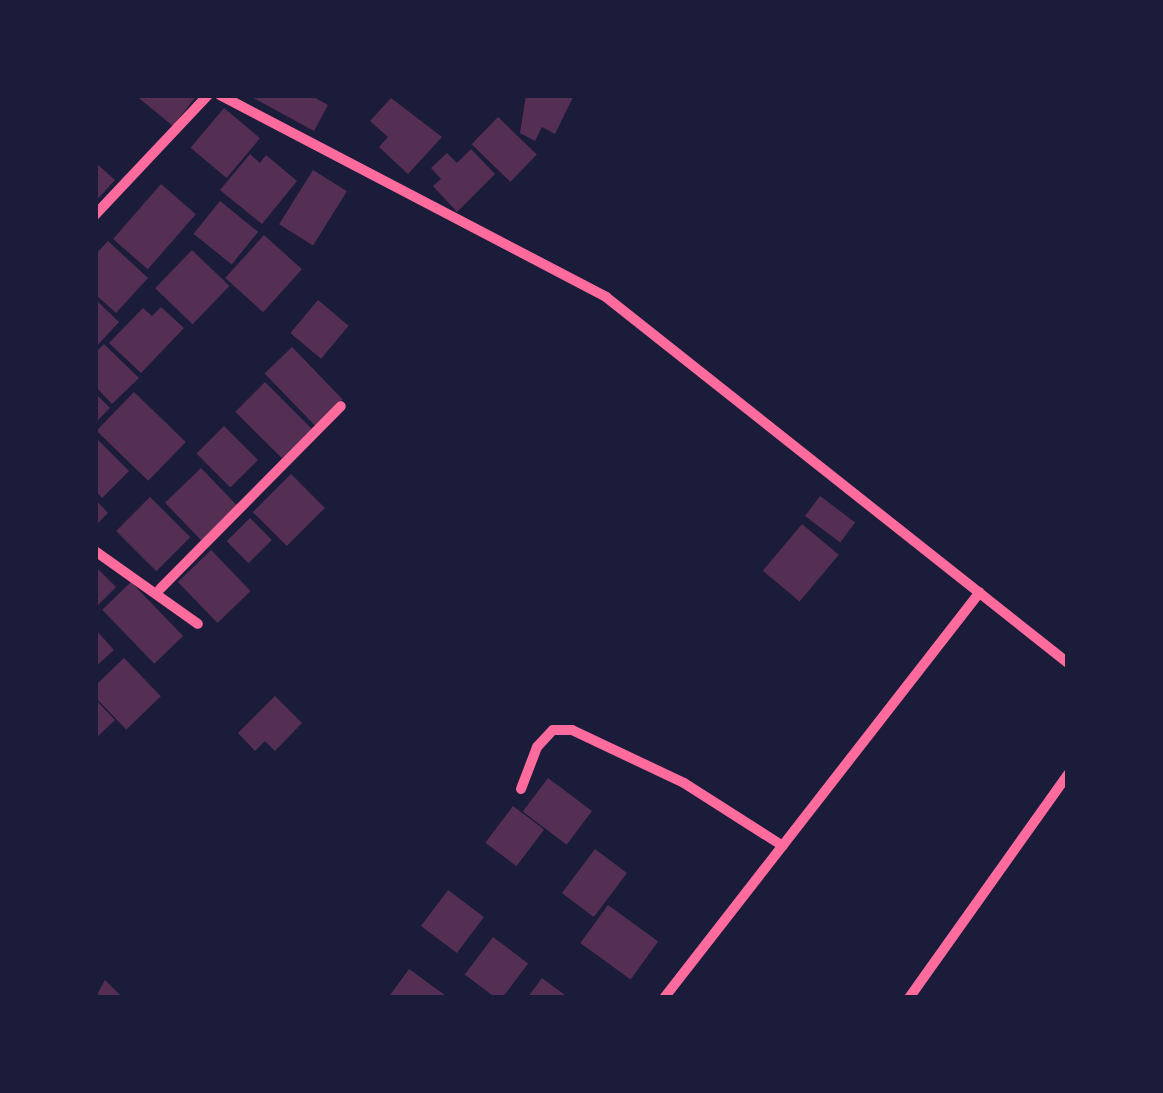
<!DOCTYPE html>
<html>
<head>
<meta charset="utf-8">
<style>
	body { margin:0 }
	#map { position:relative; width:1163px; height:1093px; overflow:hidden; background:#1b1b3a; font-family:Roboto,sans-serif }
	div>[style] { position:absolute }
	[style*='--x'] { left:calc(var(--x)*1px); top:calc(var(--y)*1px); width:calc(var(--w)*1px); rotate:calc(var(--a)*1deg) }
	.building>* { inset:0; background:#542f53; transform-origin:0 0 }
	.minor>* { height:10px; margin:-5px; padding:0 5px; transform-origin:5px; border-radius:5px; background:#ff6b9d }
	span { translate:-50% -50%; white-space:nowrap; text-align:center; line-height:1.15; -webkit-text-stroke:8px #1b1b3a; paint-order:stroke }
	.frame { position:absolute; inset:0; border:98px solid #1b1b3a; pointer-events:none }
</style>
</head>
<body>
<div id="map">
	<div class="building">
		<div style="clip-path:polygon(135px 95px,197px 95px,173px 126px)"></div>
		<div style="clip-path:polygon(248px 95px,310px 95px,328px 105px,314px 131px)"></div>
		<div style="clip-path:polygon(526px 95px,574px 95px,555px 134px,542px 127px,535px 141px,520px 133px)"></div>
		<div style="clip-path:polygon(391px 98px,442px 137px,408px 174px,379px 147px,388px 137px,370px 121px)"></div>
		<div style="left:224px;top:108px;width:47px;height:52px;rotate:40deg"></div>
		<div style="left:498px;top:117px;width:54px;height:38px;rotate:44deg"></div>
		<div style="clip-path:polygon(471px 149px,495px 174px,457px 212px,433px 186px,441px 179px,431px 168px,447px 153px,457px 163px)"></div>
		<div style="clip-path:polygon(250px 154px,260px 163px,266px 155px,297px 181px,262px 224px,220px 190px)"></div>
		<div style="clip-path:polygon(95px 162px,115px 180px,95px 202px)"></div>
		<div style="left:313px;top:170px;width:40px;height:64px;rotate:32deg"></div>
		<div style="left:161px;top:184px;width:46px;height:73px;rotate:41deg"></div>
		<div style="left:220px;top:201px;width:49px;height:42px;rotate:39deg"></div>
		<div style="left:264px;top:235px;width:51px;height:58px;rotate:42deg"></div>
		<div style="clip-path:polygon(108px 241px,148px 278px,116px 313px,95px 294px,95px 255px)"></div>
		<div style="left:192px;top:250px;width:52px;height:53px;rotate:44deg"></div>
		<div style="clip-path:polygon(95px 299px,119px 322px,95px 348px)"></div>
		<div style="left:318px;top:300px;width:40px;height:43px;rotate:40deg"></div>
		<div style="clip-path:polygon(161px 307px,184px 328px,141px 373px,109px 343px,143px 308px,152px 316px)"></div>
		<div style="clip-path:polygon(104px 344px,139px 378px,112px 404px,95px 386px,95px 353px)"></div>
		<div style="left:292px;top:347px;width:73px;height:38px;rotate:46deg"></div>
		<div style="left:265px;top:382px;width:66px;height:42px;rotate:45deg"></div>
		<div style="left:134px;top:392px;width:72px;height:54px;rotate:44deg"></div>
		<div style="clip-path:polygon(95px 393px,110px 408px,95px 423px)"></div>
		<div style="left:224px;top:426px;width:48px;height:39px;rotate:45deg"></div>
		<div style="clip-path:polygon(95px 437px,129px 471px,102px 498px,95px 490px)"></div>
		<div style="left:201px;top:468px;width:52px;height:50px;rotate:46deg"></div>
		<div style="left:291px;top:474px;width:48px;height:54px;rotate:45deg"></div>
		<div style="left:820px;top:496px;width:44px;height:25px;rotate:37deg"></div>
		<div style="left:150px;top:497px;width:57px;height:48px;rotate:45deg"></div>
		<div style="clip-path:polygon(95px 499px,108px 513px,95px 526px)"></div>
		<div style="left:250px;top:518px;width:31px;height:33px;rotate:45deg"></div>
		<div style="left:802px;top:524px;width:48px;height:61px;rotate:40deg"></div>
		<div style="left:211px;top:550px;width:57px;height:46px;rotate:46deg"></div>
		<div style="clip-path:polygon(95px 566px,116px 587px,95px 608px)"></div>
		<div style="left:131px;top:582px;width:75px;height:40px;rotate:46deg"></div>
		<div style="clip-path:polygon(95px 629px,114px 650px,95px 667px)"></div>
		<div style="left:124px;top:658px;width:53px;height:48px;rotate:46deg"></div>
		<div style="clip-path:polygon(275px 696px,302px 723px,275px 751px,265px 741px,255px 751px,238px 733px)"></div>
		<div style="clip-path:polygon(95px 699px,115px 720px,95px 739px)"></div>
		<div style="left:548px;top:778px;width:55px;height:42px;rotate:37deg"></div>
		<div style="left:513px;top:806px;width:39px;height:46px;rotate:37deg"></div>
		<div style="left:595px;top:849px;width:40px;height:55px;rotate:37deg"></div>
		<div style="left:448px;top:890px;width:45px;height:45px;rotate:37deg"></div>
		<div style="left:608px;top:905px;width:62px;height:47px;rotate:36deg"></div>
		<div style="left:493px;top:937px;width:44px;height:47px;rotate:37deg"></div>
		<div style="clip-path:polygon(409px 969px,449px 998px,388px 998px)"></div>
		<div style="clip-path:polygon(542px 978px,569px 998px,527px 998px)"></div>
		<div style="clip-path:polygon(105px 980px,123px 998px,95px 998px)"></div>
	</div>
	<div class="minor">
		<div style="--x:220;--y:95;--w:436;--a:27.6"></div>
		<div style="--x:606;--y:297;--w:589;--a:38.39"></div>
		<div style="--x:95;--y:215;--w:165;--a:-46.7"></div>
		<div style="--x:95;--y:551;--w:126;--a:35.3"></div>
		<div style="--x:160;--y:589;--w:257;--a:-45.3"></div>
		<div style="--x:521;--y:789;--w:45;--a:-69.1"></div>
		<div style="--x:537;--y:747;--w:23;--a:-47"></div>
		<div style="--x:553;--y:730;--w:19;--a:0"></div>
		<div style="--x:572;--y:730;--w:124;--a:25.3"></div>
		<div style="--x:684;--y:783;--w:117;--a:32.5"></div>
		<div style="--x:664;--y:998;--w:514;--a:-52.11"></div>
		<div style="--x:909;--y:998;--w:275;--a:-54.6"></div>
	</div>
	<div class="frame"></div>
</div>
</body>
</html>
